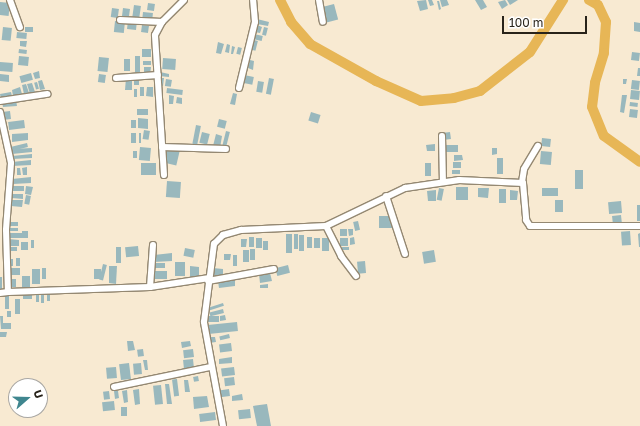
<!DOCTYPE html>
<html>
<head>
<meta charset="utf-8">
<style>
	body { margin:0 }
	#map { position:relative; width:640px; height:426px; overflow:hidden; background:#f8ead2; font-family:"Golos Text",sans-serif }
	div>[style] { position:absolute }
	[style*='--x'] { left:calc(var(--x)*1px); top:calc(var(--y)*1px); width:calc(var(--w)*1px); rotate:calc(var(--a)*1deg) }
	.river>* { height:10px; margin:-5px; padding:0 5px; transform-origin:5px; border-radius:5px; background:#e7b656 }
	.building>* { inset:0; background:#99b8bd; transform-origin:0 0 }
	.roads { filter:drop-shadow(1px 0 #948872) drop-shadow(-1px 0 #948872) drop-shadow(0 1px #948872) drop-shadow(0 -1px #948872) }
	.street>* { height:6px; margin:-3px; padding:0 3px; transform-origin:3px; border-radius:3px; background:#fff }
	span { translate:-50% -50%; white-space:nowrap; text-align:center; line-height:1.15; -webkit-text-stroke:3px #fff; paint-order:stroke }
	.north { position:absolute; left:8px; top:378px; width:40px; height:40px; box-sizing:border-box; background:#fff; border:1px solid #a9a7a3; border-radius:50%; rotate:70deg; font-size:11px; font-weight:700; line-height:16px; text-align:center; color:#28231a }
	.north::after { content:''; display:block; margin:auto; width:14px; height:18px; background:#3f868f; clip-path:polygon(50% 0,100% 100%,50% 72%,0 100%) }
	.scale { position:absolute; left:502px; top:16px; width:85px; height:18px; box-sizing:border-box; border:2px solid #28231a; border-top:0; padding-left:5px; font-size:12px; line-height:14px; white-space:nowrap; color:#28231a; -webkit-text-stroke:3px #fff; paint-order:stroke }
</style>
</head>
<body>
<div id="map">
	<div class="river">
		<div style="--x:280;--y:0;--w:25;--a:63"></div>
		<div style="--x:291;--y:22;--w:29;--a:49"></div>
		<div style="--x:310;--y:44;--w:76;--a:29.3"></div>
		<div style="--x:376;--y:81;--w:49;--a:24"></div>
		<div style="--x:421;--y:101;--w:33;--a:-5"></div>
		<div style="--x:454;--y:98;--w:27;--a:-15"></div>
		<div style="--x:480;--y:91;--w:63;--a:-38"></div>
		<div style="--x:530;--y:52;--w:62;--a:-57.6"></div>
		<div style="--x:589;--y:0;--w:10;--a:29"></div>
		<div style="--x:598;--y:5;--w:19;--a:65"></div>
		<div style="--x:606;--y:22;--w:31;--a:94"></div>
		<div style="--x:604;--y:53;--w:31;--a:107"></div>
		<div style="--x:595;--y:83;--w:24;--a:97"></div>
		<div style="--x:592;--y:107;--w:31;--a:68"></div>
		<div style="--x:604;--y:136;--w:44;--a:35.8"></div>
	</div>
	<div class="building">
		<div style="clip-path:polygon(426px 0,428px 9px,420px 11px,417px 1px)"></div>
		<div style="clip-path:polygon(428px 0,432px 0,434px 5px,430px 6px)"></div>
		<div style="clip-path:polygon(440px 0,447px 0,449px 5px,442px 7px)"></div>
		<div style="clip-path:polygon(475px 0,483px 0,487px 7px,481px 10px)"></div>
		<div style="clip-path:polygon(505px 0,508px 5px,502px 9px,498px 2px)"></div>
		<div style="clip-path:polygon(507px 0,518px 0,510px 5px)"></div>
		<div style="clip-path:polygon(437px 1px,439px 1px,441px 9px,439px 10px)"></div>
		<div style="left:0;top:2px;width:10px;height:13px;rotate:6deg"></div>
		<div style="left:148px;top:3px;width:7px;height:7px;rotate:8deg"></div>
		<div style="left:334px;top:4px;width:16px;height:14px;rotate:75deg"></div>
		<div style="left:134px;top:5px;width:7px;height:13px;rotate:8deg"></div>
		<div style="left:112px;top:8px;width:7px;height:9px;rotate:8deg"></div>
		<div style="clip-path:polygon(123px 8px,130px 9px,129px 16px,122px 16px)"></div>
		<div style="left:143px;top:12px;width:10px;height:6px;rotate:6deg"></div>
		<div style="clip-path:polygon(257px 19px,269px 22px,268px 26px,257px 24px)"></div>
		<div style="left:128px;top:20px;width:9px;height:9px;rotate:6deg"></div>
		<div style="left:115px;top:21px;width:10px;height:11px;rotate:6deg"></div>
		<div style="clip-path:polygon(634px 22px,640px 23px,640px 32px,634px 31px)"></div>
		<div style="left:142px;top:25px;width:7px;height:7px;rotate:8deg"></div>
		<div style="clip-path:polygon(257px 25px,262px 27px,260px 33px,255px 32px)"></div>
		<div style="left:3px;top:27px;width:9px;height:13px;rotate:6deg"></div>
		<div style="left:25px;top:27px;width:8px;height:5px"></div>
		<div style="left:264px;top:27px;width:4px;height:8px;rotate:14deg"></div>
		<div style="left:17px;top:32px;width:10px;height:6px;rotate:6deg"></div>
		<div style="left:254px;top:34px;width:9px;height:5px;rotate:13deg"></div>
		<div style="left:254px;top:40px;width:4px;height:10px;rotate:14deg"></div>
		<div style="clip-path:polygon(20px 41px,27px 41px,26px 47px,20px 46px)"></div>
		<div style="clip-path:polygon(218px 42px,224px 44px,221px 54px,216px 53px)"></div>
		<div style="clip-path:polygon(227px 44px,230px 45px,229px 53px,225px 52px)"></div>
		<div style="clip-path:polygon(232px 46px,235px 47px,233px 54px,231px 54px)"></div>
		<div style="left:238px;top:47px;width:4px;height:7px;rotate:14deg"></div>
		<div style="left:19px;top:49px;width:8px;height:4px;rotate:7deg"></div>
		<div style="left:142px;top:49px;width:9px;height:8px"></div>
		<div style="left:632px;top:52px;width:8px;height:8px;rotate:7deg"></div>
		<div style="left:19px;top:56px;width:10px;height:9px;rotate:6deg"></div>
		<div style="left:135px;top:56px;width:5px;height:17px"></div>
		<div style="left:99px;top:57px;width:10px;height:14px;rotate:6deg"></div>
		<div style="left:163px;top:58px;width:13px;height:11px;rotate:4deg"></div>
		<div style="left:124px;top:59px;width:6px;height:12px"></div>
		<div style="clip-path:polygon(250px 60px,254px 61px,253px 70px,248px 68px)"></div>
		<div style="left:143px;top:61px;width:8px;height:4px"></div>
		<div style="left:0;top:62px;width:13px;height:9px;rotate:4deg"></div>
		<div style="clip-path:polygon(144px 67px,151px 67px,150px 75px,144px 74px)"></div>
		<div style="clip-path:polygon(638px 68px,640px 68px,640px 76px,637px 76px)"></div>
		<div style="clip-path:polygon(39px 71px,40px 78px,35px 79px,33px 73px)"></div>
		<div style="clip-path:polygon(160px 72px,169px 74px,169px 77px,159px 76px)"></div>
		<div style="left:31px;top:73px;width:7px;height:12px;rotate:74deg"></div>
		<div style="clip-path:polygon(0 74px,9px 75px,9px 82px,0 81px)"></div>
		<div style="left:99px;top:74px;width:7px;height:8px;rotate:8deg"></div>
		<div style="left:244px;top:75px;width:10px;height:8px;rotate:11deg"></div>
		<div style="clip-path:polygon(126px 78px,132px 78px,132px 90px,125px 90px)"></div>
		<div style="left:134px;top:78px;width:5px;height:7px"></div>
		<div style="clip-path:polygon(160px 78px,164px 78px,163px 86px,159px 85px)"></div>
		<div style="left:269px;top:78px;width:5px;height:16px;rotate:11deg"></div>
		<div style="left:166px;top:79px;width:6px;height:7px;rotate:9deg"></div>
		<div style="clip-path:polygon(623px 79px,627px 79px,626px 84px,623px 84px)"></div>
		<div style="clip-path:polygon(42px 80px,45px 89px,40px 90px,38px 81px)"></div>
		<div style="left:632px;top:80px;width:8px;height:9px;rotate:7deg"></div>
		<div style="left:258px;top:81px;width:6px;height:11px;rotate:9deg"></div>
		<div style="left:37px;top:82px;width:7px;height:3px;rotate:74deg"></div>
		<div style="clip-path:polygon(32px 83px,35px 92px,30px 94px,27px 84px)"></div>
		<div style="clip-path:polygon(26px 84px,29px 93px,24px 94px,22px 85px)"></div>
		<div style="clip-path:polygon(20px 87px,22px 94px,13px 96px,12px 90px)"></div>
		<div style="left:140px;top:87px;width:4px;height:9px"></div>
		<div style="clip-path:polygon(147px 87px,153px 87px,153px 97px,146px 96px)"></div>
		<div style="left:167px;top:88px;width:16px;height:5px;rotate:7deg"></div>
		<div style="left:134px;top:89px;width:3px;height:8px"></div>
		<div style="left:631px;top:90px;width:9px;height:9px;rotate:6deg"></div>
		<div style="clip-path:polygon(11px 92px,12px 96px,1px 99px,0 94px)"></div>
		<div style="clip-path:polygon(233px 93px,237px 94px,235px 105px,230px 104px)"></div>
		<div style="clip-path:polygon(169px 95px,174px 96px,173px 104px,169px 104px)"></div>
		<div style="clip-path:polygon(622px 95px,627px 95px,624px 113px,620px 112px)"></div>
		<div style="clip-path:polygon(177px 97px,182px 98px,182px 104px,176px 103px)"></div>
		<div style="clip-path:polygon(16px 100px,17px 106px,3px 107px,2px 102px)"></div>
		<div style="left:630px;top:102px;width:8px;height:4px;rotate:7deg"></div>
		<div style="left:137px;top:109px;width:11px;height:6px"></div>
		<div style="left:630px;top:109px;width:8px;height:8px;rotate:7deg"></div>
		<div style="left:10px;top:111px;width:8px;height:8px;rotate:83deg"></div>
		<div style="left:311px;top:112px;width:10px;height:9px;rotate:17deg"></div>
		<div style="clip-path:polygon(138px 118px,148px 119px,148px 129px,138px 128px)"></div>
		<div style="left:219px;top:119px;width:8px;height:8px;rotate:14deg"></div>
		<div style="left:24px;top:120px;width:8px;height:16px;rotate:83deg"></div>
		<div style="left:131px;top:120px;width:5px;height:8px"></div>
		<div style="left:196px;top:125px;width:5px;height:19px;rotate:11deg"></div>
		<div style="left:144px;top:130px;width:6px;height:9px;rotate:9deg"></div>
		<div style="left:226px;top:131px;width:4px;height:16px;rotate:14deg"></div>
		<div style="left:202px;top:132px;width:8px;height:11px;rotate:14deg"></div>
		<div style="left:450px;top:132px;width:7px;height:8px;rotate:82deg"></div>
		<div style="clip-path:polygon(28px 133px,28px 140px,12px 142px,12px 134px)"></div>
		<div style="left:131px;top:133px;width:5px;height:10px"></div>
		<div style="left:139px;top:133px;width:2px;height:10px"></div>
		<div style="clip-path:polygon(216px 134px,222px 136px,220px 148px,213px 146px)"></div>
		<div style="left:542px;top:138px;width:9px;height:8px;rotate:6deg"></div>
		<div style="left:27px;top:143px;width:4px;height:16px;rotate:76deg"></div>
		<div style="clip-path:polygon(435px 144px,435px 151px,427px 151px,426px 145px)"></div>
		<div style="left:443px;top:145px;width:15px;height:7px"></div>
		<div style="left:140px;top:147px;width:11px;height:13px;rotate:5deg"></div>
		<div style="clip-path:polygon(32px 148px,32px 152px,12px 154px,12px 149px)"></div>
		<div style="left:167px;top:148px;width:13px;height:15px;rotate:13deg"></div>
		<div style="clip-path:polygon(492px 148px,497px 148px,497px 154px,492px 155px)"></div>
		<div style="left:133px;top:151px;width:4px;height:7px"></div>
		<div style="left:541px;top:151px;width:11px;height:13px;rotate:5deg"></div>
		<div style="clip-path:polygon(32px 154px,32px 158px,12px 159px,12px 156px)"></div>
		<div style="clip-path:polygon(454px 155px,462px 155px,463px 160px,454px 161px)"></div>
		<div style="left:497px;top:158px;width:6px;height:16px"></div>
		<div style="clip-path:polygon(31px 160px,31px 165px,12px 166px,12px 162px)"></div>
		<div style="left:453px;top:162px;width:8px;height:6px"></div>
		<div style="left:141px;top:163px;width:15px;height:12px"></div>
		<div style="left:425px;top:163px;width:6px;height:13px"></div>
		<div style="clip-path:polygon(27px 167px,27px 175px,23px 175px,22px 168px)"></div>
		<div style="clip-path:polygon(17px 168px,20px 168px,21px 175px,17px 175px)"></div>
		<div style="left:452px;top:170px;width:8px;height:4px"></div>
		<div style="left:575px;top:170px;width:8px;height:19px"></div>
		<div style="clip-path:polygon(31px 177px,31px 183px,13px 184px,12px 179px)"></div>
		<div style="left:167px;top:181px;width:14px;height:16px;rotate:4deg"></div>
		<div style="left:13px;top:186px;width:11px;height:5px"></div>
		<div style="clip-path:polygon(26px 186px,33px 187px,31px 195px,25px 194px)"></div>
		<div style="left:456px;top:187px;width:12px;height:13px"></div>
		<div style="left:439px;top:188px;width:5px;height:12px;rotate:11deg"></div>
		<div style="clip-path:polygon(478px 188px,489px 188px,488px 198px,478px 197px)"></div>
		<div style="left:542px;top:188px;width:16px;height:8px"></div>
		<div style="left:499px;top:189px;width:7px;height:14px"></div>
		<div style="clip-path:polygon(436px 190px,436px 201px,428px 201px,427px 191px)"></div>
		<div style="clip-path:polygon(510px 190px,518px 191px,517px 200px,510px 200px)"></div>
		<div style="clip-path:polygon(12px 194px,23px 194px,23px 199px,12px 198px)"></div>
		<div style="left:26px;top:195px;width:5px;height:9px;rotate:11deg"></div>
		<div style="clip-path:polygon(12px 200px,23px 200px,22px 207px,11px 206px)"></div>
		<div style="left:555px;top:200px;width:8px;height:12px"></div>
		<div style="left:621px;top:201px;width:12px;height:13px;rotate:85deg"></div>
		<div style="left:637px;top:205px;width:3px;height:16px"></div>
		<div style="left:621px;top:215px;width:9px;height:9px;rotate:84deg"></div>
		<div style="left:379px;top:216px;width:13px;height:12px"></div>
		<div style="left:358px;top:221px;width:9px;height:5px;rotate:77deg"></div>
		<div style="left:9px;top:222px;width:9px;height:4px"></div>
		<div style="left:8px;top:228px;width:10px;height:3px"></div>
		<div style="left:340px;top:229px;width:7px;height:7px"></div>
		<div style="clip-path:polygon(348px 229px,353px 229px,353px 235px,349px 236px)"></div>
		<div style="clip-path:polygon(22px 231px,28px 231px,28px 238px,7px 238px,7px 233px,22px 233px)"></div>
		<div style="left:630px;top:231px;width:14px;height:9px;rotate:86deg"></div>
		<div style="clip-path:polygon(640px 233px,640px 247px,639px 247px,638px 234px)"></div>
		<div style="left:286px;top:234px;width:6px;height:19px"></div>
		<div style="left:294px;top:234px;width:4px;height:15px"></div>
		<div style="left:299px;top:235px;width:5px;height:16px"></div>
		<div style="left:249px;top:237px;width:5px;height:10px"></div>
		<div style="left:307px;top:237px;width:5px;height:11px"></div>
		<div style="clip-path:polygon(354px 237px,355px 244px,350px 245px,350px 238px)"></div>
		<div style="left:256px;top:238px;width:6px;height:10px"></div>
		<div style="left:314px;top:238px;width:6px;height:10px"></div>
		<div style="left:322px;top:238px;width:7px;height:13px"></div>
		<div style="left:340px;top:238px;width:8px;height:8px"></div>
		<div style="clip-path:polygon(8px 239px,19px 240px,19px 246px,8px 246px)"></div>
		<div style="clip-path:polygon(241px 239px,247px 239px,246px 247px,241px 247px)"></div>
		<div style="left:31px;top:240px;width:3px;height:8px"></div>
		<div style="left:263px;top:241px;width:5px;height:9px"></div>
		<div style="left:21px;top:242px;width:7px;height:8px"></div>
		<div style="left:138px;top:246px;width:10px;height:13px;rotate:84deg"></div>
		<div style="left:7px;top:247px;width:10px;height:4px"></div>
		<div style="left:116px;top:247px;width:5px;height:16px"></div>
		<div style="left:342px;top:247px;width:7px;height:3px"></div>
		<div style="left:185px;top:248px;width:10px;height:8px;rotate:11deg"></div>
		<div style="left:250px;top:249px;width:5px;height:11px"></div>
		<div style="left:243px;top:250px;width:6px;height:12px"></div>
		<div style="left:434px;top:250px;width:12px;height:12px;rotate:81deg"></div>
		<div style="clip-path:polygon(172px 253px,172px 261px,154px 262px,154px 255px)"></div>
		<div style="clip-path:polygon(224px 254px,231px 254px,230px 260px,224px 260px)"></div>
		<div style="left:233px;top:255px;width:4px;height:11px"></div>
		<div style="left:16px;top:258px;width:4px;height:8px"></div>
		<div style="left:8px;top:259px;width:5px;height:7px"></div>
		<div style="left:365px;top:261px;width:12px;height:8px;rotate:85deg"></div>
		<div style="left:175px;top:262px;width:10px;height:14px"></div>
		<div style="left:165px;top:263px;width:5px;height:13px;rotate:90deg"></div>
		<div style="left:103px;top:264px;width:4px;height:16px;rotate:14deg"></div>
		<div style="left:288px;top:265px;width:8px;height:13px;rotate:76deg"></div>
		<div style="clip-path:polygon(109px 266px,117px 266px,116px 284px,109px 283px)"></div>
		<div style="clip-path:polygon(190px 266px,199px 267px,199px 279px,190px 278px)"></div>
		<div style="left:9px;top:268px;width:11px;height:7px"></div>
		<div style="left:42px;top:268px;width:4px;height:11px"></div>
		<div style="clip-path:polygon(213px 268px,223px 269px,223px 278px,213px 277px)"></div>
		<div style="left:32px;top:269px;width:8px;height:15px"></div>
		<div style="left:94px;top:269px;width:7px;height:10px"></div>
		<div style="left:167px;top:271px;width:8px;height:13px;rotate:90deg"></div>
		<div style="clip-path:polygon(270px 273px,272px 281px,260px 283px,259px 274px)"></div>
		<div style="left:22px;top:276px;width:8px;height:12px"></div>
		<div style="left:0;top:277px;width:2px;height:13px"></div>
		<div style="left:9px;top:279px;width:7px;height:8px"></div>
		<div style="clip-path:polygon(235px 280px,235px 286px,219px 288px,218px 281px)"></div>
		<div style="clip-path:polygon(268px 284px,268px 288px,260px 288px,260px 285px)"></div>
		<div style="left:23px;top:292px;width:9px;height:7px"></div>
		<div style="left:47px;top:292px;width:3px;height:9px"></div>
		<div style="left:36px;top:293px;width:3px;height:9px"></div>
		<div style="left:41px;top:293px;width:3px;height:10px"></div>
		<div style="left:5px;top:295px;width:4px;height:14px"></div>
		<div style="left:15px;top:299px;width:5px;height:15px"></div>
		<div style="left:223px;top:303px;width:3px;height:17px;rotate:72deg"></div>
		<div style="left:223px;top:309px;width:4px;height:14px;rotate:76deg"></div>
		<div style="left:7px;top:311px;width:4px;height:6px"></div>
		<div style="clip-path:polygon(225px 315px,226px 320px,220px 321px,220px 316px)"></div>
		<div style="clip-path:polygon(0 316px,3px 316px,3px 323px,11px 323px,11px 329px,1px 329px)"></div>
		<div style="left:219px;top:316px;width:6px;height:13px;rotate:90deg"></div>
		<div style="left:237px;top:322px;width:9px;height:32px;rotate:84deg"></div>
		<div style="clip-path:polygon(0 332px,7px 332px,6px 337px,0 337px)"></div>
		<div style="left:229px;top:334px;width:4px;height:10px;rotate:76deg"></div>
		<div style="clip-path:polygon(208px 337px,215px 337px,216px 342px,209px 343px)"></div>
		<div style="clip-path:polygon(127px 341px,133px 341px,135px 350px,128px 351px)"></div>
		<div style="clip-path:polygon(190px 341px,191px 346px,182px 348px,181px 342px)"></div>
		<div style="left:231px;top:343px;width:8px;height:12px;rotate:83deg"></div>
		<div style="left:143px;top:349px;width:7px;height:6px;rotate:82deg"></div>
		<div style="left:193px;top:349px;width:8px;height:10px;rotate:83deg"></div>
		<div style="clip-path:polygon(232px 357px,232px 363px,219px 364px,219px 359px)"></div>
		<div style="left:193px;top:359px;width:10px;height:10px;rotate:84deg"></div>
		<div style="clip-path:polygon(143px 360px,147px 360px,148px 370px,145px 370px)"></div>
		<div style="left:129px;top:363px;width:16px;height:10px;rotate:83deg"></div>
		<div style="left:141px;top:363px;width:11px;height:8px;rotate:85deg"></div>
		<div style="left:116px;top:367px;width:11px;height:10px;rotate:85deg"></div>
		<div style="left:234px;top:367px;width:8px;height:13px;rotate:83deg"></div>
		<div style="left:198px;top:376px;width:5px;height:5px;rotate:79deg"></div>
		<div style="left:234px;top:377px;width:8px;height:10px;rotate:83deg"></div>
		<div style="left:177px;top:379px;width:17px;height:5px;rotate:83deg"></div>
		<div style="clip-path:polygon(184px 380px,188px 380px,190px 392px,185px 392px)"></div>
		<div style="clip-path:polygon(165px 384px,169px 384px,172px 404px,167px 404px)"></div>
		<div style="left:161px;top:385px;width:19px;height:8px;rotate:84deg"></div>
		<div style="clip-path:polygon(139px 389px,140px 404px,135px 405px,133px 390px)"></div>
		<div style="left:229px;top:389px;width:7px;height:10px;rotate:82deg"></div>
		<div style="clip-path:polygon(127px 390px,128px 402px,124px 403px,122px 391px)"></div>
		<div style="left:109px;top:391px;width:8px;height:6px;rotate:83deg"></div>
		<div style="clip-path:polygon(114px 391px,118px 391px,119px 398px,115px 399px)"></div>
		<div style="clip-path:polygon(242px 394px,243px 400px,232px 401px,232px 396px)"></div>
		<div style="clip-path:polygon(207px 396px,209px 407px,194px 409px,193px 397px)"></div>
		<div style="left:114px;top:401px;width:9px;height:12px;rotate:84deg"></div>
		<div style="clip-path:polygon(267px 404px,271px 426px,257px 426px,253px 406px)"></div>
		<div style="left:121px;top:407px;width:6px;height:9px"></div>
		<div style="left:250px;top:409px;width:9px;height:12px;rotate:84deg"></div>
		<div style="left:215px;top:412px;width:8px;height:16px;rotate:83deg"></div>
	</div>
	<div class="roads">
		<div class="street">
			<div style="--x:10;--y:0;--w:29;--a:70"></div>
			<div style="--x:319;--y:0;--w:22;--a:80"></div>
			<div style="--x:120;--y:20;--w:42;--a:2.7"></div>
			<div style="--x:116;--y:78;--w:42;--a:-4.1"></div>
			<div style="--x:239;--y:88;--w:68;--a:-76.4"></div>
			<div style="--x:255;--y:22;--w:22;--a:-95"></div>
			<div style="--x:0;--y:101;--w:48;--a:-8.5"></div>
			<div style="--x:0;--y:112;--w:52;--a:77.8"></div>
			<div style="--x:11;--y:163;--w:67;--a:94.3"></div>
			<div style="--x:6;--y:230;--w:62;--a:88.2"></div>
			<div style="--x:8;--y:292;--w:8;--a:173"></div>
			<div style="--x:442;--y:136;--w:46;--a:88.8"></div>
			<div style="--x:162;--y:147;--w:64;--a:1.8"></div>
			<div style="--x:164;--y:175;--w:140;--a:-93.7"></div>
			<div style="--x:155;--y:35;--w:15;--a:-62"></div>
			<div style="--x:162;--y:22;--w:31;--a:-45"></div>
			<div style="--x:522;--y:182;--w:13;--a:-81"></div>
			<div style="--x:524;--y:169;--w:27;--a:-59"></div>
			<div style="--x:386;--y:196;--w:61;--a:71.9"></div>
			<div style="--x:326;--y:226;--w:34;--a:63"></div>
			<div style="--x:341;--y:256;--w:25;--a:53"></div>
			<div style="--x:208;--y:281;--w:67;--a:-10.3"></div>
			<div style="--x:150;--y:287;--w:42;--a:-85.9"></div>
			<div style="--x:8;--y:292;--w:142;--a:-2"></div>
			<div style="--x:150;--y:287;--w:60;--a:-8.7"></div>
			<div style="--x:114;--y:387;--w:99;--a:-11.7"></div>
			<div style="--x:223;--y:426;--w:106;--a:-100.4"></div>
			<div style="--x:204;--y:322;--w:79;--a:-82.7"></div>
			<div style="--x:214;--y:244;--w:13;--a:-45"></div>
			<div style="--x:223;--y:235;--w:19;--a:-16"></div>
			<div style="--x:241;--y:230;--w:85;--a:-2.7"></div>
			<div style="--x:326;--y:226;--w:88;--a:-25.7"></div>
			<div style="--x:405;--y:188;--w:55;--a:-8.4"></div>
			<div style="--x:459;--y:180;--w:64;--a:2.7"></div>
			<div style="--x:523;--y:183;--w:37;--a:85"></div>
			<div style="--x:526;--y:220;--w:7;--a:56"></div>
			<div style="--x:530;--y:226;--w:110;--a:0"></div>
		</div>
	</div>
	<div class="north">U</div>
	<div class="scale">100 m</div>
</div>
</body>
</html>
